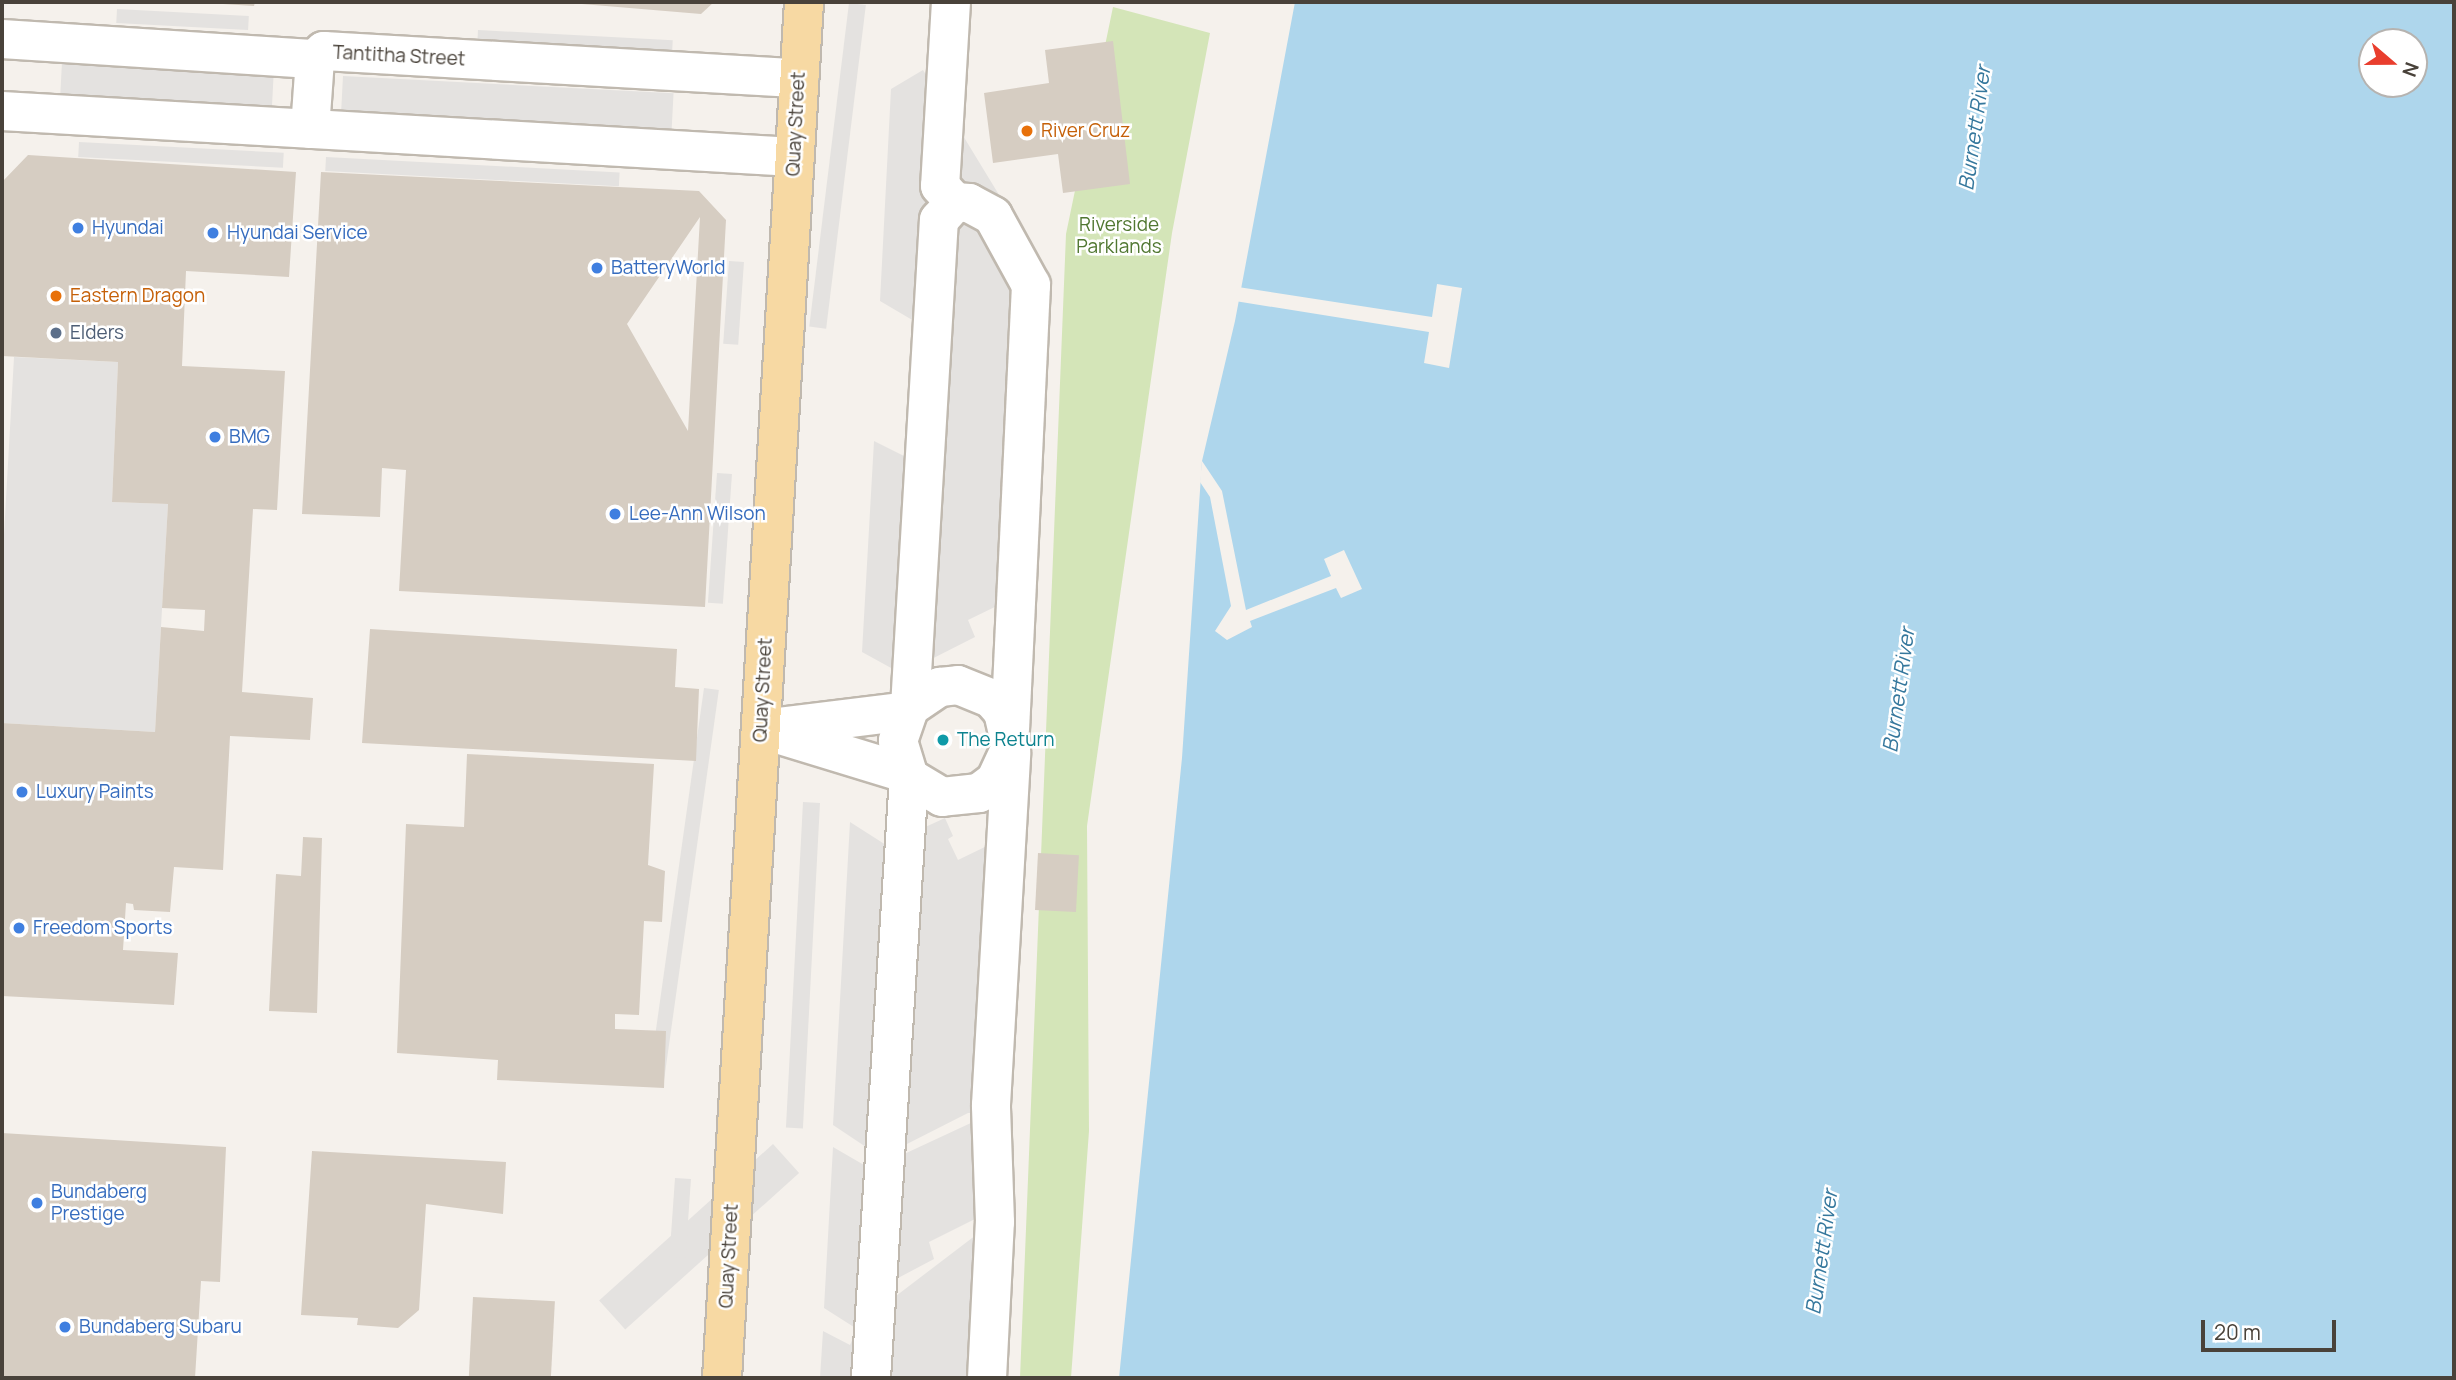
<!DOCTYPE html>
<html>
<head>
<meta charset="utf-8">
<style>
	body { margin:0 }
	#map { position:relative; width:2456px; height:1380px; overflow:hidden; background:#f5f1ec; font-family:Manrope,sans-serif }
	div>[style] { position:absolute }
	[style*='--x'] { left:calc(var(--x)*1px); top:calc(var(--y)*1px); width:calc(var(--w)*1px); rotate:calc(var(--a)*1deg) }
	.green>* { inset:0; background:#d4e5b8 }
	.parking>* { inset:0; background:#e4e2e0; transform-origin:0 0 }
	.water>* { inset:0; background:#aed6ec }
	.pier>* { inset:0; background:#f5f1ec }
	.building>* { inset:0; background:#d6cdc2; transform-origin:0 0 }
	.roads { filter:drop-shadow(2px 0 #c0b9af) drop-shadow(-2px 0 #c0b9af) drop-shadow(0 2px #c0b9af) drop-shadow(0 -2px #c0b9af) }
	.minor>* { height:38px; margin:-19px; padding:0 19px; transform-origin:19px; border-radius:19px; background:#fff }
	.major>* { height:38px; margin:-19px; padding:0 19px; transform-origin:19px; border-radius:19px; background:#f7d9a3 }
	.dots>* { width:19px; height:19px; translate:-50% -50%; box-sizing:border-box; border:4px solid #fff; border-radius:50% }
	span { translate:-50% -50%; white-space:nowrap; text-align:center; line-height:1.15; -webkit-text-stroke:5px #fff; paint-order:stroke }
	.street-label { font-size:19px; color:#49423a }
	.food-label { font-size:19px; color:#c56008 }
	.left { translate:0 -50%; text-align:left }
	.park-label { font-size:19px; color:#507731 }
	.shop-label { font-size:19px; color:#366cbe }
	.service-label { font-size:19px; color:#4e5e75 }
	.culture-label { font-size:19px; color:#0d838f }
	.water-label { font-size:21px; color:#36789d; font-style:italic }
	.frame { position:absolute; inset:0; border:4px solid #49423a; pointer-events:none }
	.north { position:absolute; left:2358px; top:28px; width:70px; height:70px; box-sizing:border-box; background:#fff; border:2px solid #b6b3b0; border-radius:50%; rotate:110deg; font-size:19px; font-weight:700; line-height:28px; text-align:center; color:#49423a }
	.north::after { content:''; display:block; margin:auto; width:24px; height:32px; background:#e93e2e; clip-path:polygon(50% 0,100% 100%,50% 72%,0 100%) }
	.scale { position:absolute; left:2201px; top:1320px; width:135px; height:32px; box-sizing:border-box; border:4px solid #49423a; border-top:0; padding-left:9px; font-size:21px; line-height:24px; white-space:nowrap; color:#49423a; -webkit-text-stroke:5px #fff; paint-order:stroke }
</style>
</head>
<body>
<div id="map">
	<div class="green">
		<div style="clip-path:polygon(1113px 7px,1210px 33px,1172px 233px,1087px 826px,1089px 1131px,1071px 1378px,1020px 1378px,1066px 234px)"></div>
	</div>
	<div class="parking">
		<div style="left:849px;top:3px;width:17px;height:326px;rotate:7deg"></div>
		<div style="left:117px;top:9px;width:132px;height:14px;rotate:3deg"></div>
		<div style="left:478px;top:30px;width:195px;height:15px;rotate:3deg"></div>
		<div style="left:62px;top:62px;width:212px;height:36px;rotate:3deg"></div>
		<div style="clip-path:polygon(923px 70px,1049px 277px,1035px 603px,1003px 603px,968px 620px,975px 637px,902px 674px,862px 652px,874px 441px,906px 457px,914px 321px,880px 301px,891px 89px)"></div>
		<div style="left:343px;top:76px;width:331px;height:37px;rotate:3deg"></div>
		<div style="left:79px;top:142px;width:205px;height:15px;rotate:3deg"></div>
		<div style="left:326px;top:157px;width:294px;height:14px;rotate:3deg"></div>
		<div style="left:729px;top:261px;width:15px;height:83px;rotate:4deg"></div>
		<div style="clip-path:polygon(14px 357px,118px 362px,112px 502px,168px 504px,155px 732px,2px 723px,2px 570px)"></div>
		<div style="left:717px;top:473px;width:15px;height:130px;rotate:4deg"></div>
		<div style="left:704px;top:688px;width:15px;height:393px;rotate:8deg"></div>
		<div style="left:803px;top:802px;width:17px;height:326px;rotate:3deg"></div>
		<div style="clip-path:polygon(evenodd,945px 818px,953px 836px,948px 839px,958px 860px,991px 844px,1012px 1217px,975px 1219px,929px 1242px,934px 1259px,864px 1296px,858px 1378px,820px 1378px,823px 1331px,850px 1345px,857px 1329px,824px 1308px,833px 1147px,864px 1165px,869px 1149px,833px 1125px,850px 822px,886px 845px,945px 818px,968px 1113px,973px 1113px,973px 1122px,902px 1155px,903px 1146px,968px 1113px)"></div>
		<div style="left:773px;top:1144px;width:39px;height:234px;rotate:48deg"></div>
		<div style="left:675px;top:1178px;width:16px;height:79px;rotate:4deg"></div>
		<div style="clip-path:polygon(976px 1235px,970px 1378px,888px 1378px,892px 1299px)"></div>
	</div>
	<div class="water">
		<div style="clip-path:polygon(evenodd,1295px 2px,2454px 2px,2454px 1378px,1119px 1378px,1182px 758px,1202px 461px,1235px 321px,1295px 2px,2372px 42px,2414px 42px,2414px 84px,2372px 84px,2372px 42px)"></div>
	</div>
	<div class="pier">
		<div style="clip-path:polygon(1437px 284px,1462px 288px,1449px 368px,1424px 363px,1429px 332px,1235px 301px,1238px 287px,1432px 317px)"></div>
		<div style="clip-path:polygon(1202px 461px,1222px 491px,1246px 610px,1331px 576px,1324px 559px,1344px 550px,1362px 589px,1341px 598px,1336px 588px,1250px 621px,1252px 627px,1227px 640px,1215px 631px,1231px 606px,1210px 497px,1200px 482px)"></div>
	</div>
	<div class="building">
		<div style="clip-path:polygon(223px 2px,255px 2px,254px 6px,223px 4px)"></div>
		<div style="clip-path:polygon(558px 2px,714px 2px,701px 14px)"></div>
		<div style="clip-path:polygon(1113px 41px,1130px 184px,1063px 193px,1058px 154px,993px 163px,984px 93px,1049px 83px,1045px 50px)"></div>
		<div style="clip-path:polygon(28px 155px,296px 172px,289px 277px,186px 271px,182px 366px,285px 371px,277px 510px,253px 509px,242px 692px,313px 698px,310px 740px,230px 736px,223px 870px,174px 867px,170px 912px,134px 910px,133px 904px,126px 903px,123px 950px,178px 953px,174px 1005px,2px 996px,2px 723px,155px 732px,161px 627px,204px 631px,205px 610px,162px 608px,168px 504px,112px 502px,118px 362px,2px 356px,2px 182px)"></div>
		<div style="clip-path:polygon(evenodd,321px 172px,699px 191px,726px 220px,705px 607px,399px 591px,406px 470px,382px 468px,380px 517px,302px 514px,321px 172px,700px 217px,688px 431px,627px 324px,700px 217px)"></div>
		<div style="clip-path:polygon(370px 629px,677px 649px,675px 687px,699px 689px,696px 761px,362px 743px)"></div>
		<div style="clip-path:polygon(467px 754px,654px 764px,648px 865px,665px 871px,662px 922px,644px 921px,639px 1015px,615px 1014px,615px 1029px,666px 1031px,664px 1088px,497px 1080px,498px 1060px,397px 1053px,406px 824px,464px 827px)"></div>
		<div style="clip-path:polygon(303px 837px,322px 838px,317px 1013px,269px 1011px,276px 874px,301px 876px)"></div>
		<div style="left:1038px;top:853px;width:41px;height:57px;rotate:3deg"></div>
		<div style="clip-path:polygon(2px 1133px,226px 1147px,220px 1282px,201px 1281px,195px 1378px,2px 1378px)"></div>
		<div style="clip-path:polygon(312px 1151px,506px 1162px,503px 1214px,426px 1204px,419px 1310px,398px 1328px,357px 1325px,358px 1318px,301px 1315px)"></div>
		<div style="left:473px;top:1297px;width:82px;height:81px;rotate:3deg"></div>
	</div>
	<div class="roads">
		<div class="minor">
			<div style="--x:951;--y:2;--w:184;--a:93.4"></div>
			<div style="--x:940;--y:186;--w:22;--a:47"></div>
			<div style="--x:2;--y:39;--w:314;--a:3.7"></div>
			<div style="--x:315;--y:59;--w:12;--a:-42"></div>
			<div style="--x:324;--y:51;--w:476;--a:3.3"></div>
			<div style="--x:2;--y:111;--w:793;--a:3.32"></div>
			<div style="--x:310;--y:129;--w:70;--a:-85.9"></div>
			<div style="--x:910;--y:707;--w:36;--a:-34"></div>
			<div style="--x:940;--y:687;--w:18;--a:-6"></div>
			<div style="--x:958;--y:685;--w:35;--a:22"></div>
			<div style="--x:991;--y:698;--w:18;--a:49"></div>
			<div style="--x:1003;--y:712;--w:36;--a:77"></div>
			<div style="--x:1011;--y:747;--w:38;--a:115"></div>
			<div style="--x:995;--y:781;--w:20;--a:143"></div>
			<div style="--x:979;--y:793;--w:37;--a:174"></div>
			<div style="--x:942;--y:797;--w:39;--a:-149"></div>
			<div style="--x:909;--y:777;--w:38;--a:-107"></div>
			<div style="--x:898;--y:741;--w:36;--a:-71"></div>
			<div style="--x:910;--y:707;--w:488;--a:-86.6"></div>
			<div style="--x:939;--y:220;--w:24;--a:-48"></div>
			<div style="--x:955;--y:202;--w:14;--a:4"></div>
			<div style="--x:969;--y:203;--w:27;--a:28"></div>
			<div style="--x:993;--y:216;--w:79;--a:61.2"></div>
			<div style="--x:1031;--y:285;--w:444;--a:92.7"></div>
			<div style="--x:908;--y:711;--w:148;--a:173"></div>
			<div style="--x:761;--y:729;--w:154;--a:17"></div>
			<div style="--x:871;--y:1378;--w:602;--a:-86.38"></div>
			<div style="--x:987;--y:1378;--w:156;--a:-87.1"></div>
			<div style="--x:995;--y:1222;--w:117;--a:-92"></div>
			<div style="--x:991;--y:1105;--w:353;--a:-86.7"></div>
		</div>
		<div class="major">
			<div style="--x:722;--y:1378;--w:1378;--a:-86.59"></div>
		</div>
	</div>
	<div class="dots">
		<div style="left:1027px;top:131px;background:#e8710a"></div>
		<div style="left:78px;top:228px;background:#3f7fe0"></div>
		<div style="left:213px;top:233px;background:#3f7fe0"></div>
		<div style="left:597px;top:268px;background:#3f7fe0"></div>
		<div style="left:56px;top:296px;background:#e8710a"></div>
		<div style="left:56px;top:333px;background:#5c6f8a"></div>
		<div style="left:215px;top:437px;background:#3f7fe0"></div>
		<div style="left:615px;top:514px;background:#3f7fe0"></div>
		<div style="left:943px;top:740px;background:#0f9aa8"></div>
		<div style="left:22px;top:792px;background:#3f7fe0"></div>
		<div style="left:19px;top:928px;background:#3f7fe0"></div>
		<div style="left:37px;top:1203px;background:#3f7fe0"></div>
		<div style="left:65px;top:1327px;background:#3f7fe0"></div>
	</div>
	<div class="street-label">
		<span style="left:399px;top:56px;rotate:3deg">Tantitha Street</span>
		<span style="left:796px;top:124px;rotate:-87deg">Quay Street</span>
		<span style="left:763px;top:690px;rotate:-87deg">Quay Street</span>
		<span style="left:729px;top:1256px;rotate:-87deg">Quay Street</span>
	</div>
	<div class="food-label">
		<span class="left" style="left:1041px;top:131px">River Cruz</span>
		<span class="left" style="left:70px;top:296px">Eastern Dragon</span>
	</div>
	<div class="park-label">
		<span style="left:1119px;top:236px">Riverside<br>Parklands</span>
	</div>
	<div class="shop-label">
		<span class="left" style="left:92px;top:228px">Hyundai</span>
		<span class="left" style="left:227px;top:233px">Hyundai Service</span>
		<span class="left" style="left:611px;top:268px">BatteryWorld</span>
		<span class="left" style="left:229px;top:437px">BMG</span>
		<span class="left" style="left:629px;top:514px">Lee-Ann Wilson</span>
		<span class="left" style="left:36px;top:792px">Luxury Paints</span>
		<span class="left" style="left:33px;top:928px">Freedom Sports</span>
		<span class="left" style="left:51px;top:1203px">Bundaberg<br>Prestige</span>
		<span class="left" style="left:79px;top:1327px">Bundaberg Subaru</span>
	</div>
	<div class="service-label">
		<span class="left" style="left:70px;top:333px">Elders</span>
	</div>
	<div class="culture-label">
		<span class="left" style="left:957px;top:740px">The Return</span>
	</div>
	<div class="water-label">
		<span style="left:1974px;top:128px;rotate:-82deg">Burnett River</span>
		<span style="left:1898px;top:690px;rotate:-82deg">Burnett River</span>
		<span style="left:1821px;top:1252px;rotate:-82deg">Burnett River</span>
	</div>
	<div class="frame"></div>
	<div class="north">N</div>
	<div class="scale">20 m</div>
</div>
</body>
</html>
